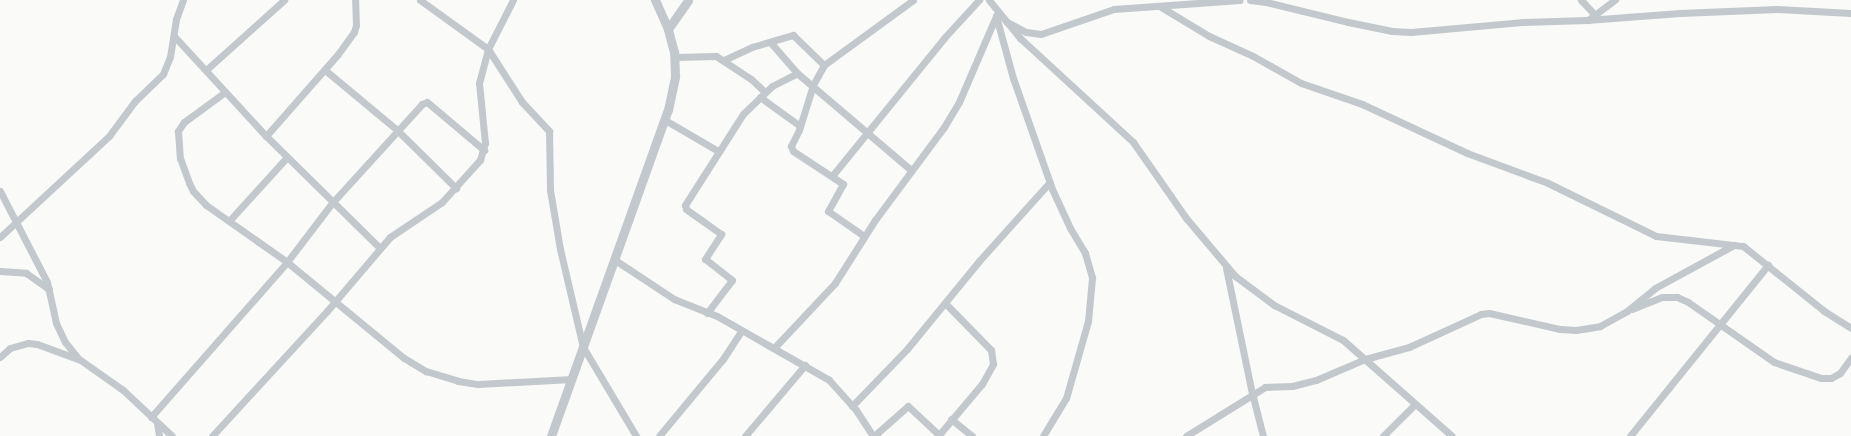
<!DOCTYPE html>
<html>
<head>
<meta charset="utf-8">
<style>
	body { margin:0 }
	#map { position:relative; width:1851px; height:436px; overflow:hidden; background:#fafaf8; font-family:Mulish,sans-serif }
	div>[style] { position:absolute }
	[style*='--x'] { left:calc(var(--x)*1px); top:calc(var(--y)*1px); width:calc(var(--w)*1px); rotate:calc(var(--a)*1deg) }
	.minor>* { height:7px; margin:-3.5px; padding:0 3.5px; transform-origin:3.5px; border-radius:3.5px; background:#c3c8cc }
	.tertiary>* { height:9px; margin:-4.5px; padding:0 4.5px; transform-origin:4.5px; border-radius:4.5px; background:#c3c8cc }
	span { translate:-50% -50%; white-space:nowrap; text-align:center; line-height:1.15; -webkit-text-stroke:5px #fff; paint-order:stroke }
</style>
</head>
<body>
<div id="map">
	<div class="minor">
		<div style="--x:420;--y:0;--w:84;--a:35.8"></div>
		<div style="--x:488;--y:49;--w:63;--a:57.3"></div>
		<div style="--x:522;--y:102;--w:40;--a:47"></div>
		<div style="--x:549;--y:131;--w:59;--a:89"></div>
		<div style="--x:550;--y:190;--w:60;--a:80.4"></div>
		<div style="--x:560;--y:249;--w:101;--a:76.8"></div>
		<div style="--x:583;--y:347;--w:104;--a:59.2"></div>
		<div style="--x:989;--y:0;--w:28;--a:51"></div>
		<div style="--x:1007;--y:22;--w:21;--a:28"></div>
		<div style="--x:1026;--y:32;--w:15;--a:8"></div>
		<div style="--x:1041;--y:34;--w:77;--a:-18.9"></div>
		<div style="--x:1114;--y:9;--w:126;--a:-4.1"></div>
		<div style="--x:1250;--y:0;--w:16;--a:7"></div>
		<div style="--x:1266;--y:2;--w:84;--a:13.7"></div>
		<div style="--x:1348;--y:22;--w:45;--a:11.6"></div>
		<div style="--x:1392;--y:31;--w:19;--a:3"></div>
		<div style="--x:1411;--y:32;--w:111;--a:-5.1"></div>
		<div style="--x:1522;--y:22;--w:65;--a:-1.8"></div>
		<div style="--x:1587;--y:20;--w:93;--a:-4.3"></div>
		<div style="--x:1680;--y:13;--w:97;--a:-2.4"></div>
		<div style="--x:1777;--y:9;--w:74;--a:3.1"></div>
		<div style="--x:1581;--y:0;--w:21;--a:47"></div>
		<div style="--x:1161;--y:7;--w:56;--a:31.1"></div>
		<div style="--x:1209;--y:36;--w:48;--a:24.4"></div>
		<div style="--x:1253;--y:56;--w:55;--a:29.4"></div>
		<div style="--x:1301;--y:83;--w:65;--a:19"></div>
		<div style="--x:1362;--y:104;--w:116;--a:25"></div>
		<div style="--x:1467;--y:153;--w:86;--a:20.3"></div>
		<div style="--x:1548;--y:183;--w:120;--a:26.1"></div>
		<div style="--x:1656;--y:236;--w:88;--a:6.6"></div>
		<div style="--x:1743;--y:246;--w:104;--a:38.7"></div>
		<div style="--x:1824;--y:311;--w:32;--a:32"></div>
		<div style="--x:996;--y:16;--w:64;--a:74.7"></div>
		<div style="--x:1013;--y:78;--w:118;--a:70.6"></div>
		<div style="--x:1052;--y:189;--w:43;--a:65.2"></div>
		<div style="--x:1070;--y:228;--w:29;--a:59"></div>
		<div style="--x:1085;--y:253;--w:26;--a:74"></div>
		<div style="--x:1092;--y:278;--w:43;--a:95.3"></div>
		<div style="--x:1088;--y:321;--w:80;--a:105.9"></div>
		<div style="--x:1066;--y:398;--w:44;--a:121.2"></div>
		<div style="--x:1588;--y:20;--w:34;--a:-37"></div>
		<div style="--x:1007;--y:22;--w:21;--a:51"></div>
		<div style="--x:1020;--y:38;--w:154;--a:42.6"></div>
		<div style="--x:1133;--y:142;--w:93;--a:55.1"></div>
		<div style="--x:1186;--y:218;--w:76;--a:49.8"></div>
		<div style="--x:1235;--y:276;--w:49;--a:36.6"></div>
		<div style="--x:1274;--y:305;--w:77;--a:26.9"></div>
		<div style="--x:1343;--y:340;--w:145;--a:41.4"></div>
		<div style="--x:174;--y:36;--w:136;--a:47.4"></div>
		<div style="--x:266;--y:136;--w:160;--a:44.5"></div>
		<div style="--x:771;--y:43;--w:40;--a:49"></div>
		<div style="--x:797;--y:73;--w:150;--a:40.4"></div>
		<div style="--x:675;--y:57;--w:41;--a:-1.4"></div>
		<div style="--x:716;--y:56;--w:42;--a:33.3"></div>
		<div style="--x:751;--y:79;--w:19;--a:43"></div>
		<div style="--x:724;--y:60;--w:31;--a:-25"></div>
		<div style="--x:752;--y:47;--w:43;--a:-16.3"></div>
		<div style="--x:793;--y:35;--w:43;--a:44.1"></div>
		<div style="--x:824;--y:65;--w:23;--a:119"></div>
		<div style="--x:813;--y:85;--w:47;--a:107.3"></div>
		<div style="--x:799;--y:130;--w:18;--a:117"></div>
		<div style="--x:791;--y:146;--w:5;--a:68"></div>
		<div style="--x:793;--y:151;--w:60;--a:33.4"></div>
		<div style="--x:843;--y:184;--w:31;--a:119"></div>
		<div style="--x:828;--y:211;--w:44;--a:34.8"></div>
		<div style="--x:824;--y:65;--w:110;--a:-36.1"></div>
		<div style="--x:206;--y:70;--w:105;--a:-41.9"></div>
		<div style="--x:325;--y:70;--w:94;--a:39.8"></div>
		<div style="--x:397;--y:130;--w:83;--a:44.5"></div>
		<div style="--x:225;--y:92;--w:51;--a:143.8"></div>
		<div style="--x:184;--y:122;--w:11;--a:124"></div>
		<div style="--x:178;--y:131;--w:27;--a:86"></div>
		<div style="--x:180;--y:158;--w:27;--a:70"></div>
		<div style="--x:189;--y:183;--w:9;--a:63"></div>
		<div style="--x:193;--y:191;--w:19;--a:47"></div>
		<div style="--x:206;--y:205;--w:99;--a:35.1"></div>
		<div style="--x:287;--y:262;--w:151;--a:39.4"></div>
		<div style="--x:404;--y:358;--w:26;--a:31"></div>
		<div style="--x:426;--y:371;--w:34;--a:17"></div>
		<div style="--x:458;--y:381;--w:20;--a:9"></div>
		<div style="--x:478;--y:384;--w:94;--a:-3"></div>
		<div style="--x:760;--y:97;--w:49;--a:35.9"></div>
		<div style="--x:665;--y:120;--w:61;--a:30.3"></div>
		<div style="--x:266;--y:136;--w:109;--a:-48.7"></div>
		<div style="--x:338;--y:54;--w:27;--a:-54"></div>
		<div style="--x:354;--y:32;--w:7;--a:-74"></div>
		<div style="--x:356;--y:25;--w:25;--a:-92"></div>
		<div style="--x:832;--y:176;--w:178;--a:-50.9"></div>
		<div style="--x:944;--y:38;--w:52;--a:-47.4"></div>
		<div style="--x:0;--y:191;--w:102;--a:62.7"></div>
		<div style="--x:47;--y:282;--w:42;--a:77.6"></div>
		<div style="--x:56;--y:323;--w:21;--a:65"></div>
		<div style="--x:65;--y:342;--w:22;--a:51"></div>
		<div style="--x:79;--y:359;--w:54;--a:35.2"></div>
		<div style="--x:123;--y:390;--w:67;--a:43.2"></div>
		<div style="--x:229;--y:221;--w:86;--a:-47.8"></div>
		<div style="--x:0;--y:237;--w:149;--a:-42.8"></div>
		<div style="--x:109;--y:136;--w:44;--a:-53.4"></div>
		<div style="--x:135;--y:101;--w:39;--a:-44"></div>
		<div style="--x:163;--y:74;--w:18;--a:-68"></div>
		<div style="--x:170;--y:57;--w:38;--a:-81"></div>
		<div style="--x:176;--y:19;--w:20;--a:-70"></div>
		<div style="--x:615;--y:260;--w:71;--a:33.5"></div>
		<div style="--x:674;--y:299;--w:46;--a:21.6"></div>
		<div style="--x:717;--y:316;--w:129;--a:29.7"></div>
		<div style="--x:829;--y:380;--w:40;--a:48"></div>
		<div style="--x:856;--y:410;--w:31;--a:57"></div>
		<div style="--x:1226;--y:268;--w:128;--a:78.3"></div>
		<div style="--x:1252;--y:393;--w:44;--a:75.7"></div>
		<div style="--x:0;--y:271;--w:26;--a:4"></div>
		<div style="--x:26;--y:273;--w:28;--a:35"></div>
		<div style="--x:1632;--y:309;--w:32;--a:-22"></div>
		<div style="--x:1662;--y:297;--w:15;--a:0"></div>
		<div style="--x:1677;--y:297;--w:12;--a:24"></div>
		<div style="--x:1688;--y:302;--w:105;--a:34.9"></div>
		<div style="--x:1774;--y:362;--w:50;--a:18.8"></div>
		<div style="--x:1821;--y:378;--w:10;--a:0"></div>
		<div style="--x:1831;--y:378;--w:10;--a:-29"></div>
		<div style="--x:1840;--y:373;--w:19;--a:-54"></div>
		<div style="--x:707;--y:313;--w:41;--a:-52.9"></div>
		<div style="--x:732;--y:280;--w:34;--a:-142"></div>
		<div style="--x:705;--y:259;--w:30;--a:-57"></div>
		<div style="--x:721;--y:234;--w:43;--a:-144.5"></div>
		<div style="--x:686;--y:209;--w:4;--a:-104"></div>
		<div style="--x:685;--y:205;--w:108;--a:-57.5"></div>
		<div style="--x:743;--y:114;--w:40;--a:-44"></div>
		<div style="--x:772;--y:86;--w:28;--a:-27"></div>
		<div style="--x:774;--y:348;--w:89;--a:-46.8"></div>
		<div style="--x:835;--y:283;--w:75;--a:-57.6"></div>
		<div style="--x:875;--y:220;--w:116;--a:-53.4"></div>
		<div style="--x:944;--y:127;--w:29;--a:-59"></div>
		<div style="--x:959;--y:102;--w:94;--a:-66.7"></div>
		<div style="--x:0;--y:357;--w:13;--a:-42"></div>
		<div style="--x:10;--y:348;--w:19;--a:-16"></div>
		<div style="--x:28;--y:343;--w:9;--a:6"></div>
		<div style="--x:37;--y:344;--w:44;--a:20.1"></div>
		<div style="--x:852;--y:406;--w:79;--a:-46"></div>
		<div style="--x:907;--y:349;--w:114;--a:-50.7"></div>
		<div style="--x:979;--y:261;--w:106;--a:-48.1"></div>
		<div style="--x:151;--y:417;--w:206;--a:-48.7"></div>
		<div style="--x:287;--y:262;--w:74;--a:-52.7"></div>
		<div style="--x:332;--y:203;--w:134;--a:-47.7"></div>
		<div style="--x:422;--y:104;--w:5;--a:-22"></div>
		<div style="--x:427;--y:102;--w:75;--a:40.1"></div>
		<div style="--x:951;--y:419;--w:27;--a:39"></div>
		<div style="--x:157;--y:423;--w:13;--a:81"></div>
		<div style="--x:212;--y:436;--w:170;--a:-47.4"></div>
		<div style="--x:327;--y:311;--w:97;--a:-49.6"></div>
		<div style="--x:390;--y:237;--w:63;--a:-33.9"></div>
		<div style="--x:442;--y:202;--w:57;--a:-47.9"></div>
		<div style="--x:480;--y:160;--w:18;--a:-74"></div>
		<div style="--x:485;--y:143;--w:60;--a:-95.7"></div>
		<div style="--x:479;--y:83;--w:35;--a:-75"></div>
		<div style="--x:488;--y:49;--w:55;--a:-63"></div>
		<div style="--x:659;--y:436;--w:100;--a:-50.3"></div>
		<div style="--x:723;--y:359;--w:33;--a:-57"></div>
		<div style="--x:745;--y:436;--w:93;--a:-49.8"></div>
		<div style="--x:874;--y:436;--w:45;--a:-41.4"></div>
		<div style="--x:908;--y:406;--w:41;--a:43"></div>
		<div style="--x:938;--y:436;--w:68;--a:-49.8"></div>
		<div style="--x:982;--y:384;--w:23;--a:-61"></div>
		<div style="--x:993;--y:364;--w:14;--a:-98"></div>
		<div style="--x:991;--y:350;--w:64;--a:-134.4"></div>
		<div style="--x:1186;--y:436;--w:93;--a:-31.8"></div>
		<div style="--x:1265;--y:387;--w:27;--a:-2"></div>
		<div style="--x:1292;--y:386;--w:25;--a:-14"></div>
		<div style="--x:1316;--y:380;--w:53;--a:-23.2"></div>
		<div style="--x:1365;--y:359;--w:46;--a:-15.3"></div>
		<div style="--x:1409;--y:347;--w:79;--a:-24.6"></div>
		<div style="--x:1481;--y:314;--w:8;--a:-7"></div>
		<div style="--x:1489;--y:313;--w:73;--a:12.7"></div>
		<div style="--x:1560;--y:329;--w:16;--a:4"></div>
		<div style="--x:1576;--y:330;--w:24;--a:-9"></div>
		<div style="--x:1600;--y:326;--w:31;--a:-29"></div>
		<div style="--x:1627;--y:311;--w:36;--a:-39"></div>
		<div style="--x:1655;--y:288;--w:90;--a:-28.6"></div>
		<div style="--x:1383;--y:436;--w:45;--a:-45"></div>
		<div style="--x:1630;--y:436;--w:220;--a:-51.1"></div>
	</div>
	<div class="tertiary">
		<div style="--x:668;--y:29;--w:35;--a:-55"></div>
		<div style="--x:551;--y:436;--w:346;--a:-70.3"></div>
		<div style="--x:668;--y:110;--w:35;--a:-78"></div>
		<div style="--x:675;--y:76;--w:24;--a:-92"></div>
		<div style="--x:674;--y:52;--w:24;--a:-105"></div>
		<div style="--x:668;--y:29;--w:32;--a:-114"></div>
	</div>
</div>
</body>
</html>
